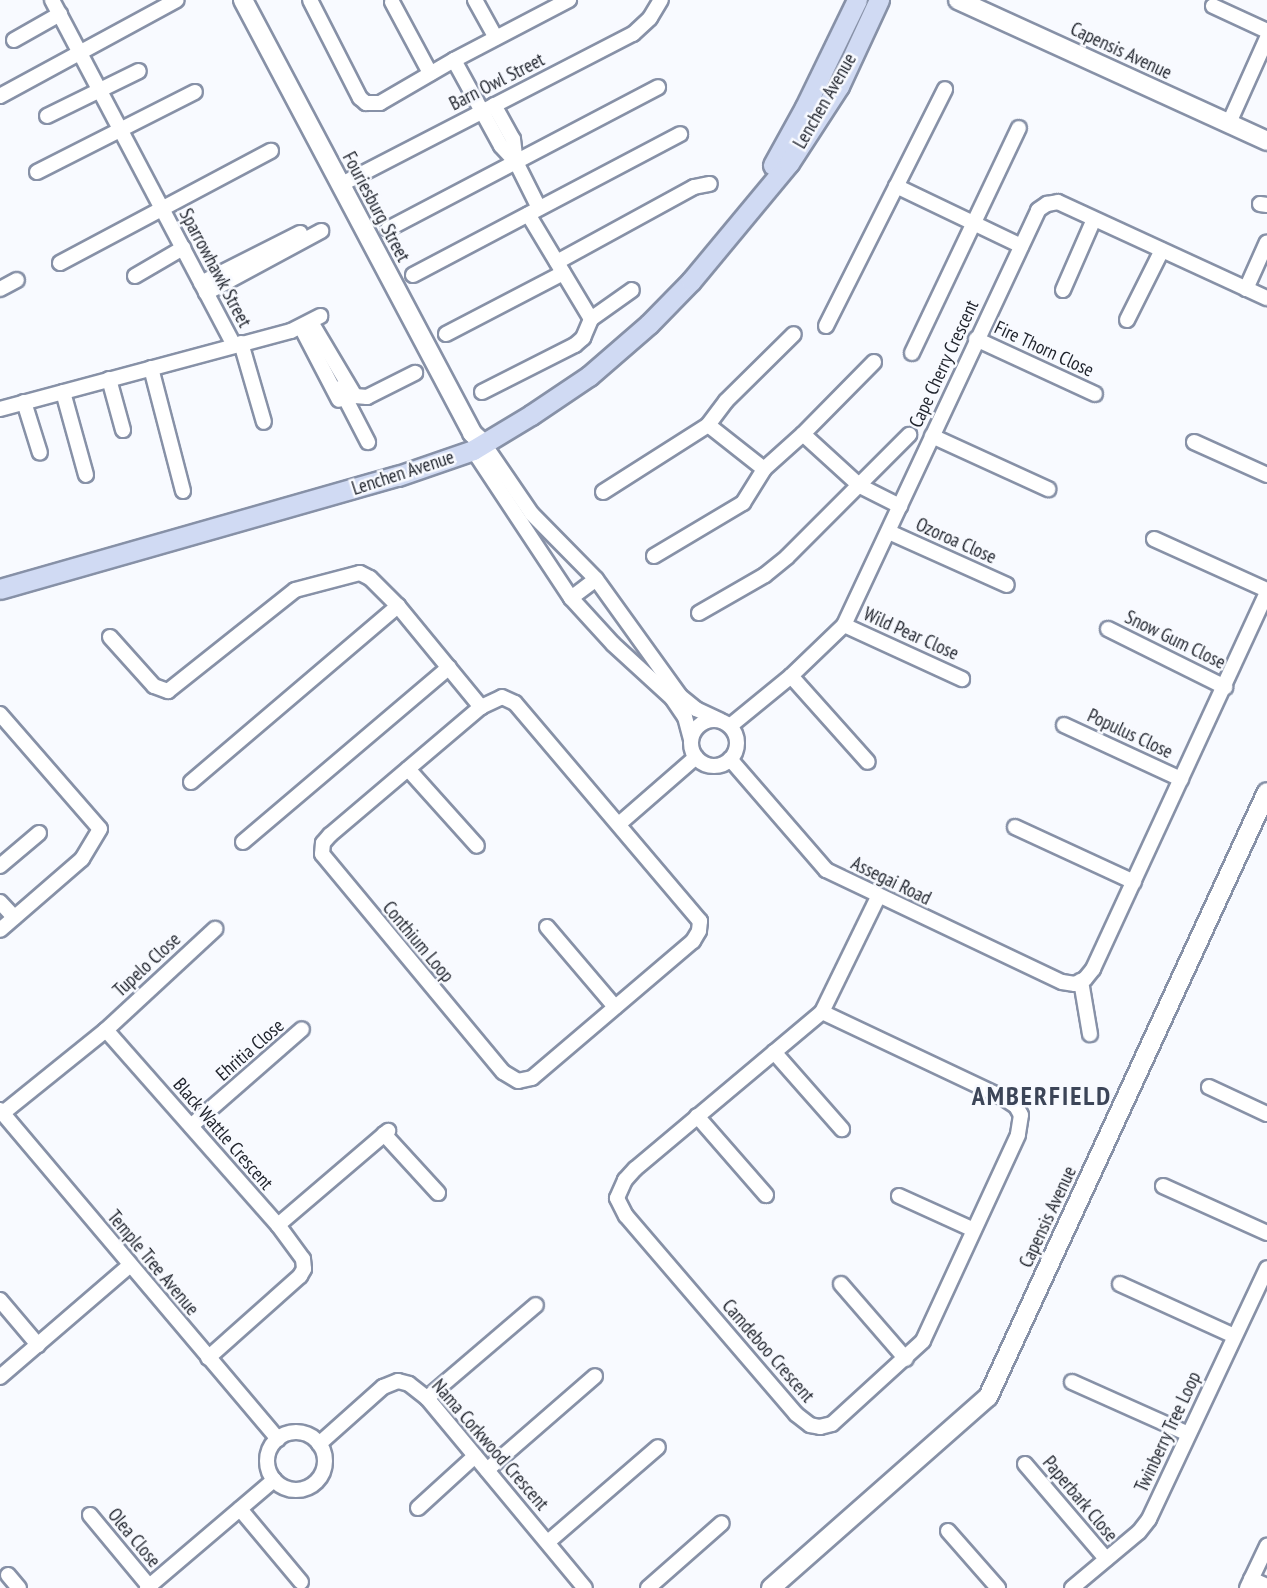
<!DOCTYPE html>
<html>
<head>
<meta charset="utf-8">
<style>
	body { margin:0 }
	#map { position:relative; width:1267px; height:1588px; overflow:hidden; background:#f8faff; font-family:"PT Sans Narrow",sans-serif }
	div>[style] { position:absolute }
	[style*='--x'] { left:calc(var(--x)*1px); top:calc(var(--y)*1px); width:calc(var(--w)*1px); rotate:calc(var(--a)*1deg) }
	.roads { filter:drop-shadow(2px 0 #8791a7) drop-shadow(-2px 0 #8791a7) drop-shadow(0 2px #8791a7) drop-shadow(0 -2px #8791a7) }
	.minor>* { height:14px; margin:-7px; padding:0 7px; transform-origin:7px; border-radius:7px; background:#fff }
	.minor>.ring { margin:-7px; padding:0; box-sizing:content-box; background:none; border:14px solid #fff; border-radius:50% }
	.tertiary>* { height:18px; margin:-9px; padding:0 9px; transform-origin:9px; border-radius:9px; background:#fff }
	.secondary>* { height:19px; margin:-9.5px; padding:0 9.5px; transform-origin:9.5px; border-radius:9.5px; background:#d0daf3 }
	span { translate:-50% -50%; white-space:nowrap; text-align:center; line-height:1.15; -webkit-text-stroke:5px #f8faff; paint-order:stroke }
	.street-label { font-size:19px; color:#1e222b }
	.district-label { font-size:26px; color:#3c4558; font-weight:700; letter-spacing:2px }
</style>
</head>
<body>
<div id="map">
	<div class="roads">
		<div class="minor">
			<div style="--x:52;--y:0;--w:390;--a:62.2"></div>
			<div style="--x:310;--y:0;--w:110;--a:63"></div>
			<div style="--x:360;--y:98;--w:8;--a:40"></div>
			<div style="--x:366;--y:103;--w:14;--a:0"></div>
			<div style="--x:380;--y:103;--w:86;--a:-30.2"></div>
			<div style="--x:475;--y:0;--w:43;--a:61.1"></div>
			<div style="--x:392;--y:2;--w:81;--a:61.8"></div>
			<div style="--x:1213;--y:6;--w:60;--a:24.8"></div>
			<div style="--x:14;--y:40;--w:53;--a:-29.5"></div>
			<div style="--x:0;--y:96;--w:201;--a:-28.5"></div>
			<div style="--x:494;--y:105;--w:39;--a:61"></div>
			<div style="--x:513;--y:139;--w:23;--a:83"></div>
			<div style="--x:47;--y:116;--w:102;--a:-26.1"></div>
			<div style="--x:1229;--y:123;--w:93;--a:-65.9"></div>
			<div style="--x:37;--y:172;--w:177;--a:-26.9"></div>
			<div style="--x:340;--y:185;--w:330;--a:-27.3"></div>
			<div style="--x:633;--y:34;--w:23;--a:-43"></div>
			<div style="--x:650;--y:18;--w:21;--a:-59"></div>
			<div style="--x:896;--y:186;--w:139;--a:25.6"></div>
			<div style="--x:1260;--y:204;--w:7;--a:8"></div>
			<div style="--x:539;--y:208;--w:51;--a:-116.6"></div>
			<div style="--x:516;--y:162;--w:22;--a:-133"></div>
			<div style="--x:501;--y:146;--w:98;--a:-118.7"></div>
			<div style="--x:454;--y:60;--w:130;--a:-27.6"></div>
			<div style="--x:388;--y:229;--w:305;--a:-27.7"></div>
			<div style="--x:557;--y:262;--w:156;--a:-28.7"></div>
			<div style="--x:694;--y:187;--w:16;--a:-11"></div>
			<div style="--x:60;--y:263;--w:239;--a:-28"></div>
			<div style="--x:413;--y:275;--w:302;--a:-27.8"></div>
			<div style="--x:135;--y:276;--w:56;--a:-30.3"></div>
			<div style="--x:201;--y:283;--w:111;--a:-26.8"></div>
			<div style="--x:0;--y:289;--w:19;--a:-28"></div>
			<div style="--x:1246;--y:289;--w:51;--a:-65.9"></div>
			<div style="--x:1063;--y:290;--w:77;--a:-66.4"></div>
			<div style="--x:206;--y:293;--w:131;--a:-28.3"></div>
			<div style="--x:591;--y:319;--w:50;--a:-35.3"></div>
			<div style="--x:1127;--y:320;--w:78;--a:-63.4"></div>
			<div style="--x:311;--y:322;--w:86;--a:59.3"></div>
			<div style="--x:355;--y:396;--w:12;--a:5"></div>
			<div style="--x:367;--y:397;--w:54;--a:-26.6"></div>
			<div style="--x:826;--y:326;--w:265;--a:-63.3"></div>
			<div style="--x:301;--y:327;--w:82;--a:62.5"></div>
			<div style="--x:446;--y:334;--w:132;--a:-27.5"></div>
			<div style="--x:976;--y:339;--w:131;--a:24.8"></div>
			<div style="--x:241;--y:343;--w:82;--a:73.8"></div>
			<div style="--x:912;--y:353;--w:249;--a:-64.6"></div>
			<div style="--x:874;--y:362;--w:101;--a:134.6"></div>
			<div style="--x:803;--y:434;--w:77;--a:42.4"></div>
			<div style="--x:860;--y:486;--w:45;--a:26.6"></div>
			<div style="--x:151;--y:368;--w:127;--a:75.4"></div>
			<div style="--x:109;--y:379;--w:53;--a:74.6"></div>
			<div style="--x:340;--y:388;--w:61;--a:62.6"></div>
			<div style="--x:63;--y:392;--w:86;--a:74.5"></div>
			<div style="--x:482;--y:392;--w:104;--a:-26.8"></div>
			<div style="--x:575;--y:345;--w:11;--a:-41"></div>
			<div style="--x:583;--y:338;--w:21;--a:-67"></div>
			<div style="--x:591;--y:319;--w:122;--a:-121"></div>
			<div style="--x:24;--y:402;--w:53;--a:72.6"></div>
			<div style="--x:0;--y:409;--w:301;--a:-15"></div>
			<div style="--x:291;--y:331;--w:33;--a:-27"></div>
			<div style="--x:932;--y:436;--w:128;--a:24.6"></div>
			<div style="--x:1194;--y:442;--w:80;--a:24.3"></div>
			<div style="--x:484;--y:444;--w:85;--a:55.6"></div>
			<div style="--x:532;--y:514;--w:91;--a:45.4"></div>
			<div style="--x:596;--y:579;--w:144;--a:54.3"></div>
			<div style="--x:680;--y:696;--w:21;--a:39"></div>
			<div style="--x:696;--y:709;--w:26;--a:25"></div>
			<div style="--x:473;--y:450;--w:178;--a:56.5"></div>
			<div style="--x:571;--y:598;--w:62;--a:47.6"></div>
			<div style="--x:613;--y:644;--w:80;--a:42.5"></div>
			<div style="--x:672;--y:698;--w:23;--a:56"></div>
			<div style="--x:685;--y:717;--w:24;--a:75"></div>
			<div style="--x:764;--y:469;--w:71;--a:-141.8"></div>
			<div style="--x:708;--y:425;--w:30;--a:-53"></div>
			<div style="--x:726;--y:401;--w:95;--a:-44.6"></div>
			<div style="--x:603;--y:492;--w:125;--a:-32.5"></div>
			<div style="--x:889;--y:532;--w:129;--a:24.2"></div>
			<div style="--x:1154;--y:539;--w:124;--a:24.3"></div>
			<div style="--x:654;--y:556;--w:104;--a:-30.8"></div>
			<div style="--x:743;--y:503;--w:40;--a:-58"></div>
			<div style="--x:764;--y:469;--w:52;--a:-41.9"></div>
			<div style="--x:571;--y:598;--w:31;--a:-37"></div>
			<div style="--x:699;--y:613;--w:76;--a:-29.9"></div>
			<div style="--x:765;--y:575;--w:28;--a:-39"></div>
			<div style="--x:787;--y:557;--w:173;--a:-45"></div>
			<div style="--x:844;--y:625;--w:130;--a:24.6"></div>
			<div style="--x:1108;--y:629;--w:131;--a:26.4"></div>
			<div style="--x:110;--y:637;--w:66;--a:48.1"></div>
			<div style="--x:154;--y:686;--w:15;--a:20"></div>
			<div style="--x:168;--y:691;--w:162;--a:-38.5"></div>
			<div style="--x:295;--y:590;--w:67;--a:-14.7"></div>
			<div style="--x:360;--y:573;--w:11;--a:27"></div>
			<div style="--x:370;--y:578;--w:40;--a:45"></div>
			<div style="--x:398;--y:606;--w:131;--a:50.6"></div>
			<div style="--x:791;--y:676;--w:115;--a:48.2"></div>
			<div style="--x:502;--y:697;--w:14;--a:25"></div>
			<div style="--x:515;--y:703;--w:286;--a:49.7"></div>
			<div style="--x:700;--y:921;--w:10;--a:96"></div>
			<div style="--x:699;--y:931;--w:12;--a:121"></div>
			<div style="--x:693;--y:941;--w:211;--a:139.6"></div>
			<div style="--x:532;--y:1078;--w:14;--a:168"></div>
			<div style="--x:518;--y:1081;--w:17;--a:-149"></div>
			<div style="--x:503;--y:1072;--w:283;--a:-129.7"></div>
			<div style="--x:322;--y:854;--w:11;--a:-85"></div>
			<div style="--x:323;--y:843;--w:11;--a:-49"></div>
			<div style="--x:330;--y:835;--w:198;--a:-40.3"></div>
			<div style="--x:481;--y:707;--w:23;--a:-25"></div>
			<div style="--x:0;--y:714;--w:152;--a:49"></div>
			<div style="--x:100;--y:829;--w:35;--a:121"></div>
			<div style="--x:82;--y:859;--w:108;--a:139.1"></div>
			<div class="ring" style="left:691px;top:720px;width:32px;height:32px"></div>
			<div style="--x:1064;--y:725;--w:129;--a:24.8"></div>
			<div style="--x:730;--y:726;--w:79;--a:-39.3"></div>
			<div style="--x:791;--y:676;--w:74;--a:-43.9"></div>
			<div style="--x:844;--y:625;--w:458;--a:-64.9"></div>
			<div style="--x:1038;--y:210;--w:11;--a:-34"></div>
			<div style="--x:1047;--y:204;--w:11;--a:-10"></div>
			<div style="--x:1058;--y:202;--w:230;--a:24.7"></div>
			<div style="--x:730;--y:759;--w:147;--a:49.1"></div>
			<div style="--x:826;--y:870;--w:261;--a:25.4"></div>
			<div style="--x:1062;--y:982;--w:13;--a:9"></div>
			<div style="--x:1075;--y:984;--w:11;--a:-27"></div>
			<div style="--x:1085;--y:979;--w:13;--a:-51"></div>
			<div style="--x:1093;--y:969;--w:415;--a:-65.2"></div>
			<div style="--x:408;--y:769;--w:103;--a:48.1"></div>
			<div style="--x:191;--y:782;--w:272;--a:-40.4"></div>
			<div style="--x:619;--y:824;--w:102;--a:-41"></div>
			<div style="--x:1015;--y:827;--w:131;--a:24.8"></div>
			<div style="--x:243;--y:842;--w:270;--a:-40.3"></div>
			<div style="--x:0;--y:866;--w:51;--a:-40.2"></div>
			<div style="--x:0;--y:902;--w:21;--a:47"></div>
			<div style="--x:547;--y:927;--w:105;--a:49.6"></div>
			<div style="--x:1081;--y:981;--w:54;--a:80.4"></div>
			<div style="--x:822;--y:1012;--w:199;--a:25.3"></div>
			<div style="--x:1002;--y:1097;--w:17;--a:33"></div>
			<div style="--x:1016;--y:1106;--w:10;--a:61"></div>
			<div style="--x:1021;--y:1115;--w:20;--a:99"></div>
			<div style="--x:1018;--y:1135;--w:227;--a:114.8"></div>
			<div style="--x:923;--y:1341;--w:123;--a:137.6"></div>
			<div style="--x:832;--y:1424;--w:12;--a:166"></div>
			<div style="--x:820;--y:1427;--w:10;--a:-169"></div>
			<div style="--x:810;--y:1425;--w:18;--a:-142"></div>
			<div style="--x:796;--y:1414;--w:261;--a:-130.6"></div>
			<div style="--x:626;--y:1216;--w:20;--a:-117"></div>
			<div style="--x:617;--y:1198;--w:20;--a:-66"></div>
			<div style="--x:625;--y:1180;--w:15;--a:-48"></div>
			<div style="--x:635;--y:1169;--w:244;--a:-40"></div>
			<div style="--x:822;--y:1012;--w:128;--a:-64"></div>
			<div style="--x:106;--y:1030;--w:260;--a:48.6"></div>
			<div style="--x:278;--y:1225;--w:42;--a:53.7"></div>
			<div style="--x:303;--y:1259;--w:10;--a:84"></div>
			<div style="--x:304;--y:1269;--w:8;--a:120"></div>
			<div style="--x:300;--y:1276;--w:123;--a:138.3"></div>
			<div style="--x:774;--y:1052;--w:103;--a:48.6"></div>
			<div style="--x:1209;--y:1087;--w:64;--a:25"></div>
			<div style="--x:0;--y:1110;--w:431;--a:49.8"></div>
			<div style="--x:3;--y:1113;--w:132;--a:-38.9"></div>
			<div style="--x:106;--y:1030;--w:149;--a:-42.8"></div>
			<div style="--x:697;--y:1116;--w:105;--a:48.9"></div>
			<div style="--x:191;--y:1126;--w:147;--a:-41.1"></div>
			<div style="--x:384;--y:1134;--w:80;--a:47.5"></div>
			<div style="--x:1163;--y:1186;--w:114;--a:24.3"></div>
			<div style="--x:899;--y:1196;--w:82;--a:24.4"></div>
			<div style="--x:278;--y:1225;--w:145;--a:-40.5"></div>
			<div style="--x:841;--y:1284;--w:99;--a:49.1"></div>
			<div style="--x:1120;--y:1284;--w:125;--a:24.5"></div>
			<div style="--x:0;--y:1300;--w:59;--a:49.8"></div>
			<div style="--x:0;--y:1377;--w:170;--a:-40.7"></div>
			<div style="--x:1072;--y:1382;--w:127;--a:24.1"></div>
			<div style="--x:427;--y:1398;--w:143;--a:-40.5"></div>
			<div class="ring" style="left:267px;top:1432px;width:44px;height:44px"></div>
			<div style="--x:319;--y:1444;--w:86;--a:-41.7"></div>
			<div style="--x:383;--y:1387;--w:16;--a:-22"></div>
			<div style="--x:398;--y:1381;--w:11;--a:15"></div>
			<div style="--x:409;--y:1384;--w:23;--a:38"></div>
			<div style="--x:427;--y:1398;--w:247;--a:50.3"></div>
			<div style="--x:1025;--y:1464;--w:125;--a:49.5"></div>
			<div style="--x:487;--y:1470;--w:143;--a:-41"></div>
			<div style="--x:418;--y:1508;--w:77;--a:-42.4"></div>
			<div style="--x:240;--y:1509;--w:95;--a:50.1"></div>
			<div style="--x:90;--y:1515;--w:92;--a:50.3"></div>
			<div style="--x:948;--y:1531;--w:76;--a:48.7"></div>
			<div style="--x:548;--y:1542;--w:145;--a:-40.8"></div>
			<div style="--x:8;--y:1575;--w:17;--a:50"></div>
			<div style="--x:1251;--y:1579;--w:17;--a:24"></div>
			<div style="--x:147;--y:1588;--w:167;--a:-40.4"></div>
			<div style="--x:648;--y:1588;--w:98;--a:-41.3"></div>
			<div style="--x:1072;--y:1588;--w:87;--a:-39.9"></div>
			<div style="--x:1139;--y:1532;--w:16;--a:-52"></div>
			<div style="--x:1149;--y:1519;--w:277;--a:-64.8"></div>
			<div style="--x:1247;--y:1588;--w:47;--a:-64.5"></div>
		</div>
		<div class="tertiary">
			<div style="--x:243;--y:0;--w:490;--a:62.1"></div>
			<div style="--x:472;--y:433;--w:16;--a:43"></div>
			<div style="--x:958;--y:0;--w:340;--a:24.5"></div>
			<div style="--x:771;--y:1588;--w:289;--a:-41.4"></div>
			<div style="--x:988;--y:1397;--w:666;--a:-65.24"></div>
		</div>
		<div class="secondary">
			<div style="--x:773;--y:165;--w:66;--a:-61.1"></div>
			<div style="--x:805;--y:107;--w:119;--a:-64.1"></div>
			<div style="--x:0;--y:589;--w:414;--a:-15.9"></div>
			<div style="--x:398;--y:476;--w:79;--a:-19.1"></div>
			<div style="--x:473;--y:450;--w:68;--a:-31.1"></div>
			<div style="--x:531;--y:415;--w:70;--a:-33.9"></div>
			<div style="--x:589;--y:376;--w:79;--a:-40.9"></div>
			<div style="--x:649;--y:324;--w:60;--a:-45.7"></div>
			<div style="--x:691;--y:281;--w:153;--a:-50.3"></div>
			<div style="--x:789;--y:163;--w:92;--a:-57"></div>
			<div style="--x:839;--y:86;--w:95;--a:-65.1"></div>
		</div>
	</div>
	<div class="street-label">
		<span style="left:1121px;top:51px;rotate:25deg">Capensis Avenue</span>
		<span style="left:497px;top:82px;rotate:-27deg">Barn Owl Street</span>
		<span style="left:825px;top:101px;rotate:-60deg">Lenchen Avenue</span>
		<span style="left:376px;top:207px;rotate:62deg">Fouriesburg Street</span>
		<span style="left:215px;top:268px;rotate:62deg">Sparrowhawk Street</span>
		<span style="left:1044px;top:349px;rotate:25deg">Fire Thorn Close</span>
		<span style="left:944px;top:364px;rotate:-65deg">Cape Cherry Crescent</span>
		<span style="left:403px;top:473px;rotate:-18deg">Lenchen Avenue</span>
		<span style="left:956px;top:541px;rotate:24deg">Ozoroa Close</span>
		<span style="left:911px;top:634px;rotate:24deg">Wild Pear Close</span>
		<span style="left:1175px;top:640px;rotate:26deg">Snow Gum Close</span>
		<span style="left:1130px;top:734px;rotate:25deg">Populus Close</span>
		<span style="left:891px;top:881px;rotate:26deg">Assegai Road</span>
		<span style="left:418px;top:942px;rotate:50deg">Conthium Loop</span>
		<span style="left:147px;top:965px;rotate:-43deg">Tupelo Close</span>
		<span style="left:250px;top:1050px;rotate:-41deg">Ehritia Close</span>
		<span style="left:223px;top:1134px;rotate:49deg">Black Wattle Crescent</span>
		<span style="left:1048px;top:1217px;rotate:-65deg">Capensis Avenue</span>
		<span style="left:153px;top:1263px;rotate:50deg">Temple Tree Avenue</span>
		<span style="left:768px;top:1351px;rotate:49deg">Camdeboo Crescent</span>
		<span style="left:1168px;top:1432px;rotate:-65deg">Twinberry Tree Loop</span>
		<span style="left:490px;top:1445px;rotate:49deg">Nama Corkwood Crescent</span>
		<span style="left:1080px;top:1499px;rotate:50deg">Paperbark Close</span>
		<span style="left:134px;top:1538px;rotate:50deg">Olea Close</span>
	</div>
	<div class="district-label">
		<span style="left:1042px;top:1096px">AMBERFIELD</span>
	</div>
</div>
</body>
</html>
